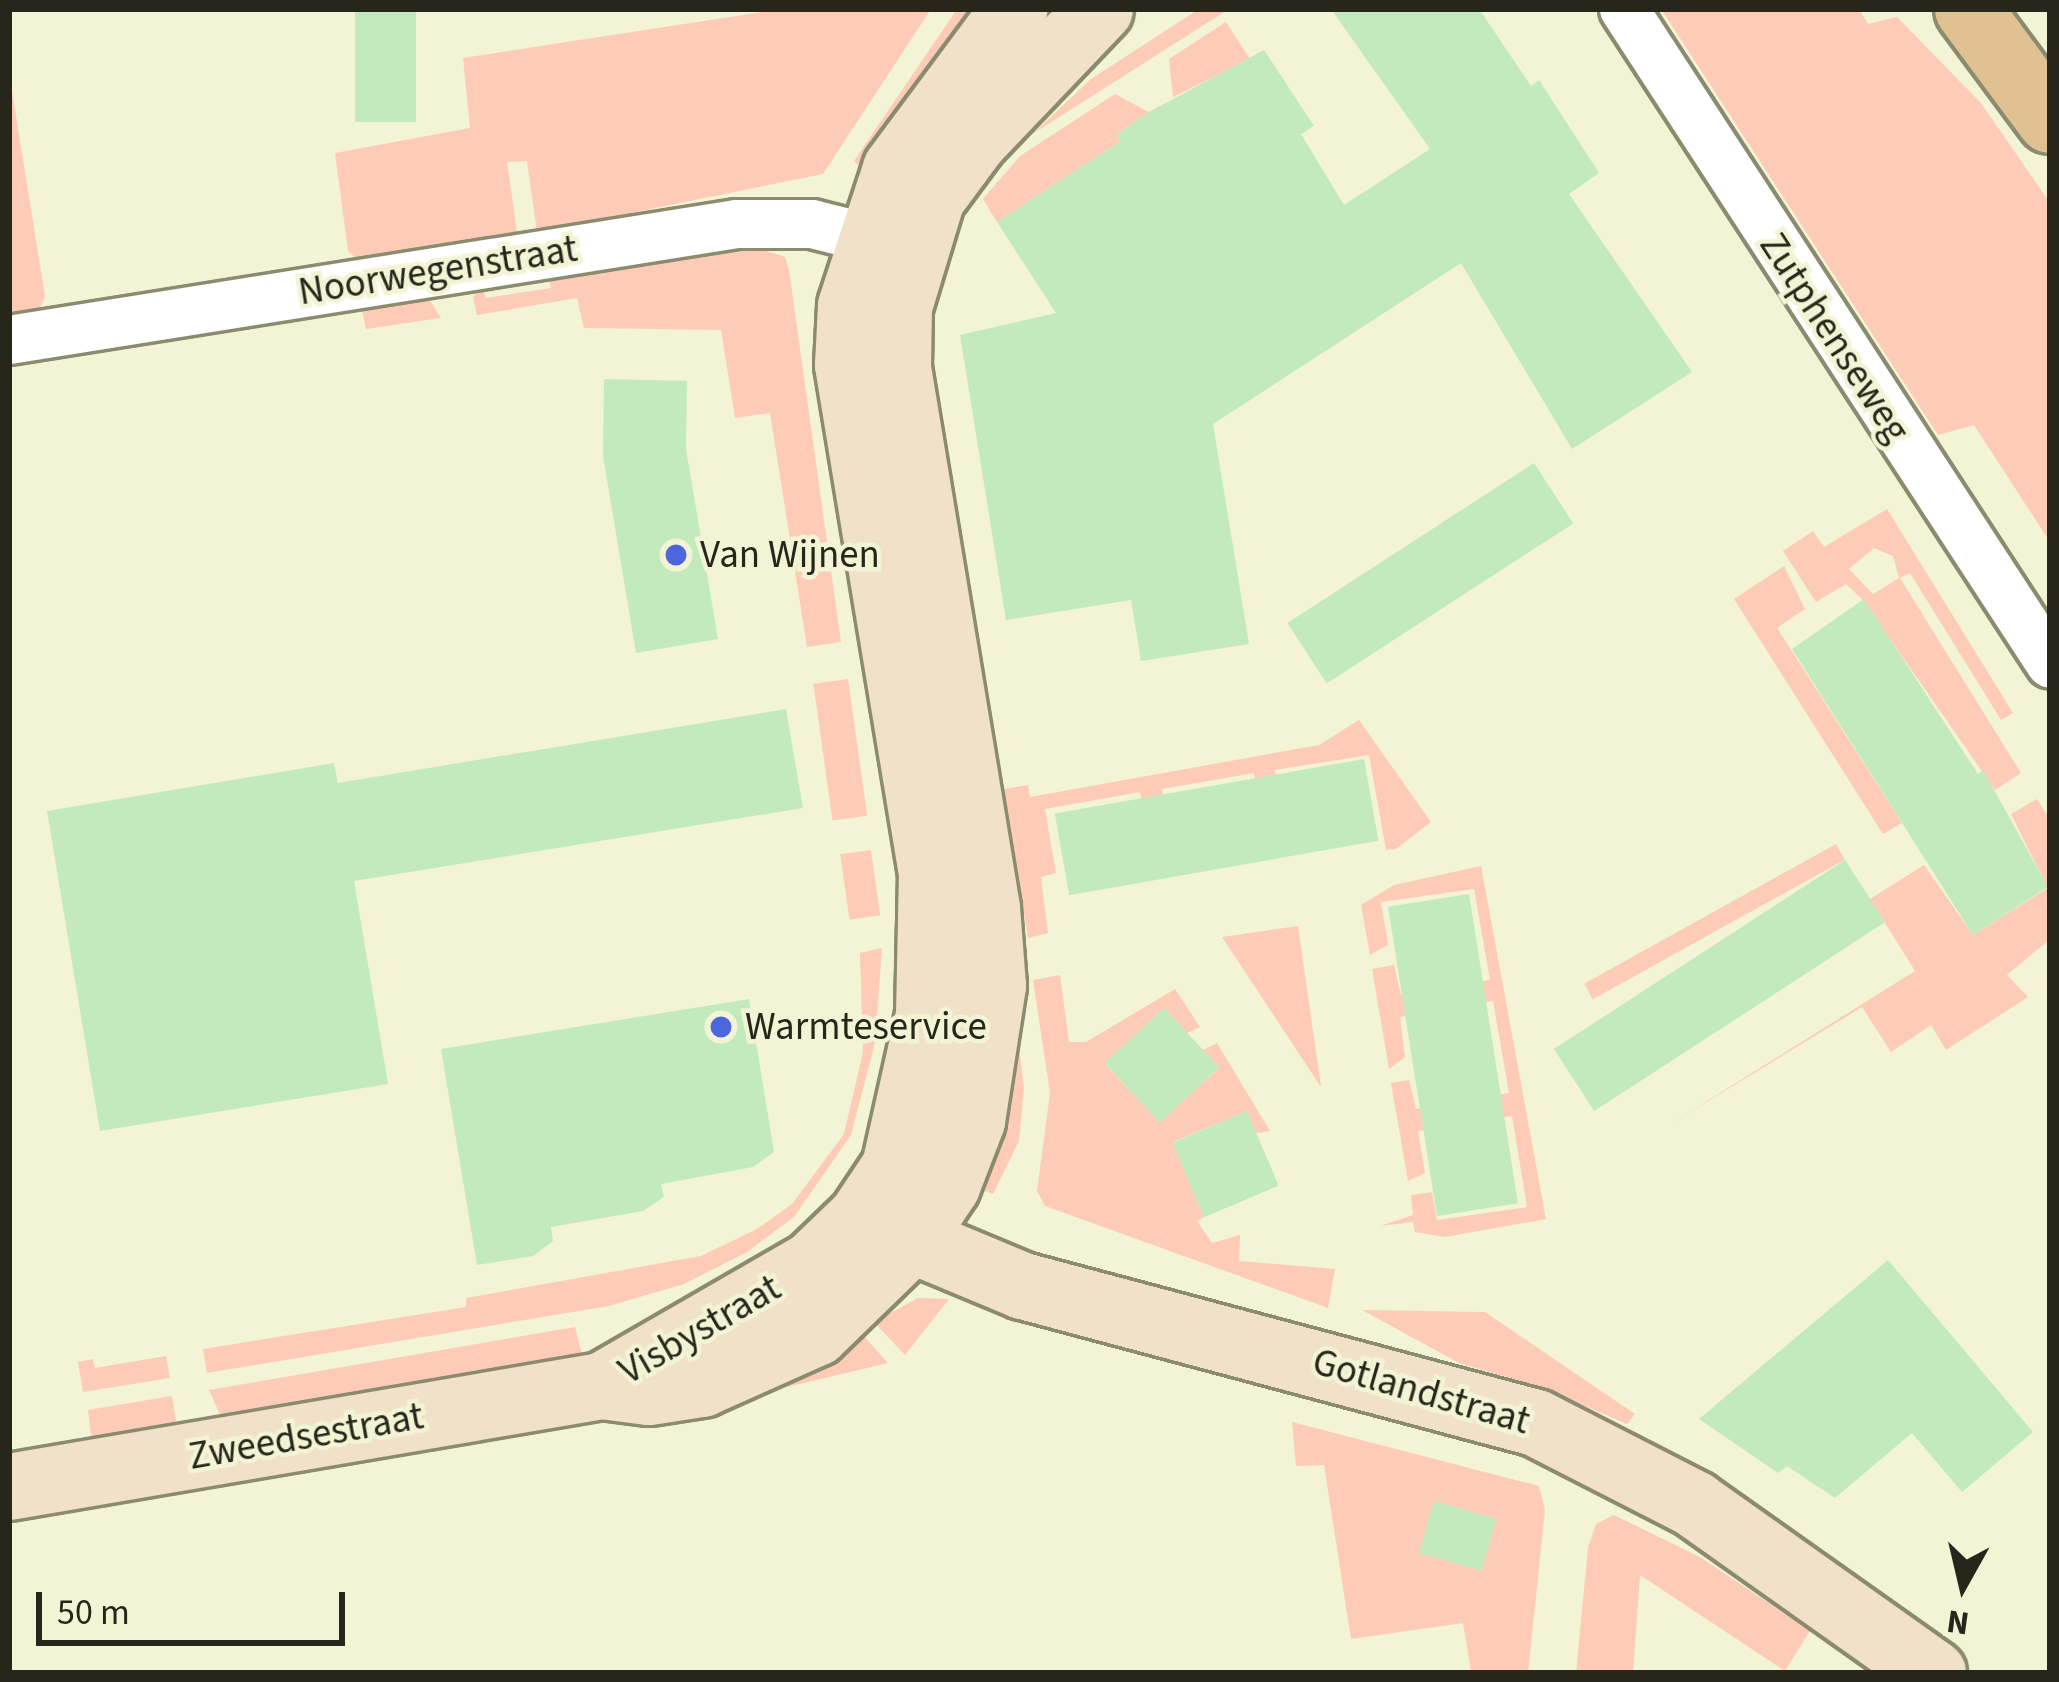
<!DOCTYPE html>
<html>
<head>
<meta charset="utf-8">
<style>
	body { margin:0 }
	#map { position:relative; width:2059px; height:1682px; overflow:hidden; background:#f2f4d5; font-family:"Source Sans 3",sans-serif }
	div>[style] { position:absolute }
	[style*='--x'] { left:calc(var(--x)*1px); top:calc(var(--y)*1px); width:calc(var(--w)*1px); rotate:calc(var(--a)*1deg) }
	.green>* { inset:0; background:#fdcbb6; transform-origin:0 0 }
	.building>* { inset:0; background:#c2eabc; transform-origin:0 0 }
	.roads { filter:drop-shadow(3px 0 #8a8b6f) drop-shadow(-3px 0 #8a8b6f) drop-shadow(0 3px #8a8b6f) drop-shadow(0 -3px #8a8b6f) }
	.street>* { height:48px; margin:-24px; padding:0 24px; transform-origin:24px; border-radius:24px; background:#fff }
	.secondary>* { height:66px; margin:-33px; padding:0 33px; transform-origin:33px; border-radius:33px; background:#f0e1c8 }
	.primary>* { height:66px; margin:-33px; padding:0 33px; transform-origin:33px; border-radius:33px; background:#e0c292 }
	.dots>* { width:33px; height:33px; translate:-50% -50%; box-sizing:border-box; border:6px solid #f2f4d5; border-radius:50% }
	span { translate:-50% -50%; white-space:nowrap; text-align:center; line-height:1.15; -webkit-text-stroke:9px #f2f4d5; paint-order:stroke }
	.street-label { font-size:39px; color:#26261b }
	.poi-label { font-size:39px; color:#26261b }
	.left { translate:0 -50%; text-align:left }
	.frame { position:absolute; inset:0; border:12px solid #26261b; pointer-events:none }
	.north { position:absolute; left:1903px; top:1526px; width:120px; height:120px; -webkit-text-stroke:9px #f2f4d5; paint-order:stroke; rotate:188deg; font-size:33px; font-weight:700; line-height:48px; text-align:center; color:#26261b }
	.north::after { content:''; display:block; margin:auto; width:42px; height:54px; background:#26261b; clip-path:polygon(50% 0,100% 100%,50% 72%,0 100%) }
	.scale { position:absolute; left:36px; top:1592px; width:309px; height:54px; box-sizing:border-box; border:6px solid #26261b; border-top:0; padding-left:15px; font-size:36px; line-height:42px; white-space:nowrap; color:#26261b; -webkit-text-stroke:9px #f2f4d5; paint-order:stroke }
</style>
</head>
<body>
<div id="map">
	<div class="green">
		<div style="clip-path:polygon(782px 9px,931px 9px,823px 174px,537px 232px,527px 161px,507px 162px,517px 232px,356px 258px,348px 251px,335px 153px,470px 128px,463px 58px)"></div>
		<div style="clip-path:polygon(957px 9px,969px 9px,859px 166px,854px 161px)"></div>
		<div style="clip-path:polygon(1199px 9px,1229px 9px,1034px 133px,1091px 79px)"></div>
		<div style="clip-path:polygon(1661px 9px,1859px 9px,1868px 24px,1897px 17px,1981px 103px,2050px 203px,2050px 542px,1974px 425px,1938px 435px)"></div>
		<div style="clip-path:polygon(1226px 22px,1250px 59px,1173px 97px,1169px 59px)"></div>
		<div style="clip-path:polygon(9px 73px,45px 296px,40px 308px,9px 313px)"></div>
		<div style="clip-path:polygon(1115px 94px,1149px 112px,1117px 134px,1121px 141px,997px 222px,983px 199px,1020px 156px)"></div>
		<div style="clip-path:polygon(748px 245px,785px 257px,789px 270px,841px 642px,807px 647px,770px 413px,735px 418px,721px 330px,584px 328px,577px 298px,477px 315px,473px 297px,483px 288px,486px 298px,551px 288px,549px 276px)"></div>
		<div style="clip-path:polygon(427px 296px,441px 318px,366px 329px,361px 306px)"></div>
		<div style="clip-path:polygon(evenodd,1887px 509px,2013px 713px,2001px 720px,1910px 573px,1900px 578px,2021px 773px,1995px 790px,1863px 600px,1846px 584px,1816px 602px,1783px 551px,1813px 531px,1824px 547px,1887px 509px,1874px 548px,1893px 556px,1899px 578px,1873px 594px,1849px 569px,1874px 548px)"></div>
		<div style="clip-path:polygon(1784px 566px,1805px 609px,1777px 628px,1902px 823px,1883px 834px,1734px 599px)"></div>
		<div style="left:848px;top:679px;width:138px;height:35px;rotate:82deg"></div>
		<div style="clip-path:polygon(1359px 720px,1431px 822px,1396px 849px,1386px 850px,1369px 755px,1275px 770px,1289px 849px,1267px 854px,1254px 773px,1162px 789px,1174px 874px,1157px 876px,1140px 792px,1045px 809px,1056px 873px,1041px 877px,1048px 933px,1028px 938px,1004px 789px,1028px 785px,1030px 797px,1319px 745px)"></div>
		<div style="clip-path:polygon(2037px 799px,2050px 819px,2050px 939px,2007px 975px,2028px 997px,1946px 1050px,1931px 1025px,1891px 1052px,1862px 1007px,1669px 1125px,1915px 971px,1870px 899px,1924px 865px,1973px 935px,2048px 888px,2011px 814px)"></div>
		<div style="left:1836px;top:844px;width:18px;height:288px;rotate:61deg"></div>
		<div style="left:871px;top:850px;width:66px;height:31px;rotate:82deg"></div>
		<div style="clip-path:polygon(1481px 866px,1546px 1219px,1445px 1237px,1415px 1232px,1413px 1222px,1380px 1226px,1413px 1215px,1411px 1195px,1432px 1192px,1437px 1220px,1527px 1207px,1512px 1116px,1418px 1131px,1425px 1173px,1408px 1181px,1391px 1083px,1409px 1080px,1416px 1109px,1509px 1093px,1493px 1001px,1400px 1017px,1405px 1057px,1389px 1069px,1372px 969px,1394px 965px,1401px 995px,1490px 980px,1474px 889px,1381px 902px,1388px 945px,1370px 955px,1361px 905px,1394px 885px)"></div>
		<div style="clip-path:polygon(1298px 926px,1321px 1087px,1222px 937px)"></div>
		<div style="clip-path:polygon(882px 948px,875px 1043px,851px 1135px,794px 1217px,747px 1252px,684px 1284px,609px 1306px,207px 1373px,203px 1349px,466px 1307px,466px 1298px,701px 1256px,757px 1229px,792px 1204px,844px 1134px,863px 1052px,860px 953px)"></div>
		<div style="clip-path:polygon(1060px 975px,1069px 1042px,1086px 1042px,1175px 989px,1200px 1027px,1187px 1033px,1164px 1008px,1105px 1064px,1160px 1122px,1219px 1068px,1203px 1050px,1217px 1043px,1270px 1131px,1256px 1133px,1247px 1111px,1173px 1142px,1204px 1217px,1197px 1221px,1212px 1243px,1240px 1235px,1239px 1261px,1335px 1269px,1328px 1308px,1045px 1206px,1037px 1191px,1050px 1093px,1033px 980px)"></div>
		<div style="clip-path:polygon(1011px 984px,1024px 1088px,1019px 1141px,993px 1194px,972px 1186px)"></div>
		<div style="clip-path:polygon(918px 1298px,949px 1299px,905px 1355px,874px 1322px)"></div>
		<div style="clip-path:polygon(1362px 1310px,1485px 1312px,1635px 1414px,1627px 1424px,1544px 1388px,1459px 1363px)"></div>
		<div style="clip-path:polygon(575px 1327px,583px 1358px,225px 1426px,209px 1390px)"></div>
		<div style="clip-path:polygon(860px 1332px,888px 1363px,787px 1387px,785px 1379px)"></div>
		<div style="clip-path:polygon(166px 1356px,170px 1378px,83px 1392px,78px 1362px,93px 1359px,95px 1368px)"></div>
		<div style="clip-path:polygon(172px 1396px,176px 1422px,169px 1434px,92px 1444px,88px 1410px)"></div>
		<div style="clip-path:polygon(1292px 1422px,1539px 1486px,1545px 1510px,1528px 1673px,1471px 1671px,1463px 1623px,1351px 1639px,1324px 1465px,1296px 1466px)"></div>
		<div style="clip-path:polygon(1614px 1515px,1700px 1557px,1810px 1631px,1785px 1671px,1640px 1575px,1633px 1673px,1576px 1673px,1588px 1548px,1596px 1524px)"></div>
	</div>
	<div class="building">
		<div style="left:355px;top:9px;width:61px;height:113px"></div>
		<div style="clip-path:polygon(1331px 9px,1479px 9px,1531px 86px,1539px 80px,1599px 173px,1569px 194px,1692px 372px,1572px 449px,1461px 263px,1213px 424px,1249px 644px,1141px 661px,1131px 600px,1006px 620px,960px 335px,1056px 313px,997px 222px,1121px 141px,1116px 135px,1149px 112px,1264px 50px,1314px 126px,1301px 134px,1344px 205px,1430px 149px)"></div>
		<div style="clip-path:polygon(604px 379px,687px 381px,686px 449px,718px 639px,636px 653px,603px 456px)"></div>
		<div style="left:1534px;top:463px;width:72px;height:294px;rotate:57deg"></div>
		<div style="clip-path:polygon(1864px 599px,1978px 774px,1983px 770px,2048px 887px,1973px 935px,1792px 649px)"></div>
		<div style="clip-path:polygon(786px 709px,803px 808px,354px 881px,388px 1084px,100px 1131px,47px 811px,334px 763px,338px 783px)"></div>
		<div style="left:1364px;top:759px;width:83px;height:314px;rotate:80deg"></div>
		<div style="left:1845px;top:860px;width:74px;height:347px;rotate:57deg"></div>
		<div style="left:1469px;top:894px;width:313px;height:82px;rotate:81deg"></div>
		<div style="clip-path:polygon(749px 999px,774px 1152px,753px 1167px,661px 1184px,664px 1197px,643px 1211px,551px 1227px,553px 1241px,533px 1256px,477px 1265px,441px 1049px)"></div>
		<div style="left:1164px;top:1008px;width:81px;height:81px;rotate:47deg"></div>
		<div style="left:1247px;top:1111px;width:81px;height:81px;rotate:67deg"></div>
		<div style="clip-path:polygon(1888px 1260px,2033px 1432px,1962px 1492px,1912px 1433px,1835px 1498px,1787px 1466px,1778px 1473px,1699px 1419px)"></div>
		<div style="left:1434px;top:1501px;width:65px;height:54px;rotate:16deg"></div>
	</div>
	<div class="roads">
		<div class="street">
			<div style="--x:1624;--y:9;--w:781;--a:56.92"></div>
			<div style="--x:9;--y:340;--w:737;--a:-9.05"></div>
			<div style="--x:737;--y:224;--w:75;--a:0"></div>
			<div style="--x:812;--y:224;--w:95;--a:14"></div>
		</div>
		<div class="secondary">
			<div style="--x:869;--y:1222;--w:167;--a:22.6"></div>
			<div style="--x:1023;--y:1286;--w:531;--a:14.95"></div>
			<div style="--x:1536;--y:1423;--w:178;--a:27.1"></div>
			<div style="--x:1694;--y:1504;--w:293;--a:35.3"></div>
			<div style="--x:602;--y:1386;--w:242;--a:-30"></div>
			<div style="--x:812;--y:1265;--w:68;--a:-43.8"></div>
			<div style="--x:861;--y:1218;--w:61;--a:-56.3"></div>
			<div style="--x:895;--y:1167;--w:156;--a:-77.4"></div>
			<div style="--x:929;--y:1015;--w:141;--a:-88.8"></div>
			<div style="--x:932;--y:874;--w:516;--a:-99.37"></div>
			<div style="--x:848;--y:365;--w:59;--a:-87.1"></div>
			<div style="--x:851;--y:306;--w:144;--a:-71.8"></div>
			<div style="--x:896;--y:169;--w:199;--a:-53.4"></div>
			<div style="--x:9;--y:1487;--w:602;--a:-9.67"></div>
			<div style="--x:602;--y:1386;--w:47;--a:7.3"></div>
			<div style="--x:649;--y:1392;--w:54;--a:-8.6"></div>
			<div style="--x:702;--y:1384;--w:125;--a:-24.1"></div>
			<div style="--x:816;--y:1333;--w:128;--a:-44.1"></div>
			<div style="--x:908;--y:1244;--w:70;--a:-56.1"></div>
			<div style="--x:947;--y:1186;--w:70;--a:-69"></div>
			<div style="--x:972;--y:1121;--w:137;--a:-81.2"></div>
			<div style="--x:993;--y:986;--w:78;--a:-94.4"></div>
			<div style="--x:987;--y:908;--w:547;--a:-99.36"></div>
			<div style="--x:898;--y:368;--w:61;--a:-89.1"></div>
			<div style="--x:899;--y:307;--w:114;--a:-73.2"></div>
			<div style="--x:932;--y:198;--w:72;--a:-53.4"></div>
			<div style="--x:975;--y:140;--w:181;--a:-46.3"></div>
		</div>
		<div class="primary">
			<div style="--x:1968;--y:9;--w:138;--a:53.5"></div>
		</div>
	</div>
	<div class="dots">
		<div style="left:676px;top:555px;background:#4e66db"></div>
		<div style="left:721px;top:1027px;background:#4e66db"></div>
	</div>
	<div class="street-label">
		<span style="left:438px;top:271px;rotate:-9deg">Noorwegenstraat</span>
		<span style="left:1834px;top:338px;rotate:57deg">Zutphenseweg</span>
		<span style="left:700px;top:1330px;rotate:-30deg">Visbystraat</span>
		<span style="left:1421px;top:1392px;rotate:16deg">Gotlandstraat</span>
		<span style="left:306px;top:1437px;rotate:-10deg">Zweedsestraat</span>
	</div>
	<div class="poi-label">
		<span class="left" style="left:700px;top:555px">Van Wijnen</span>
		<span class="left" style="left:745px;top:1027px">Warmteservice</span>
	</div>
	<div class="frame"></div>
	<div class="north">N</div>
	<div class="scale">50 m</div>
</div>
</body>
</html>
